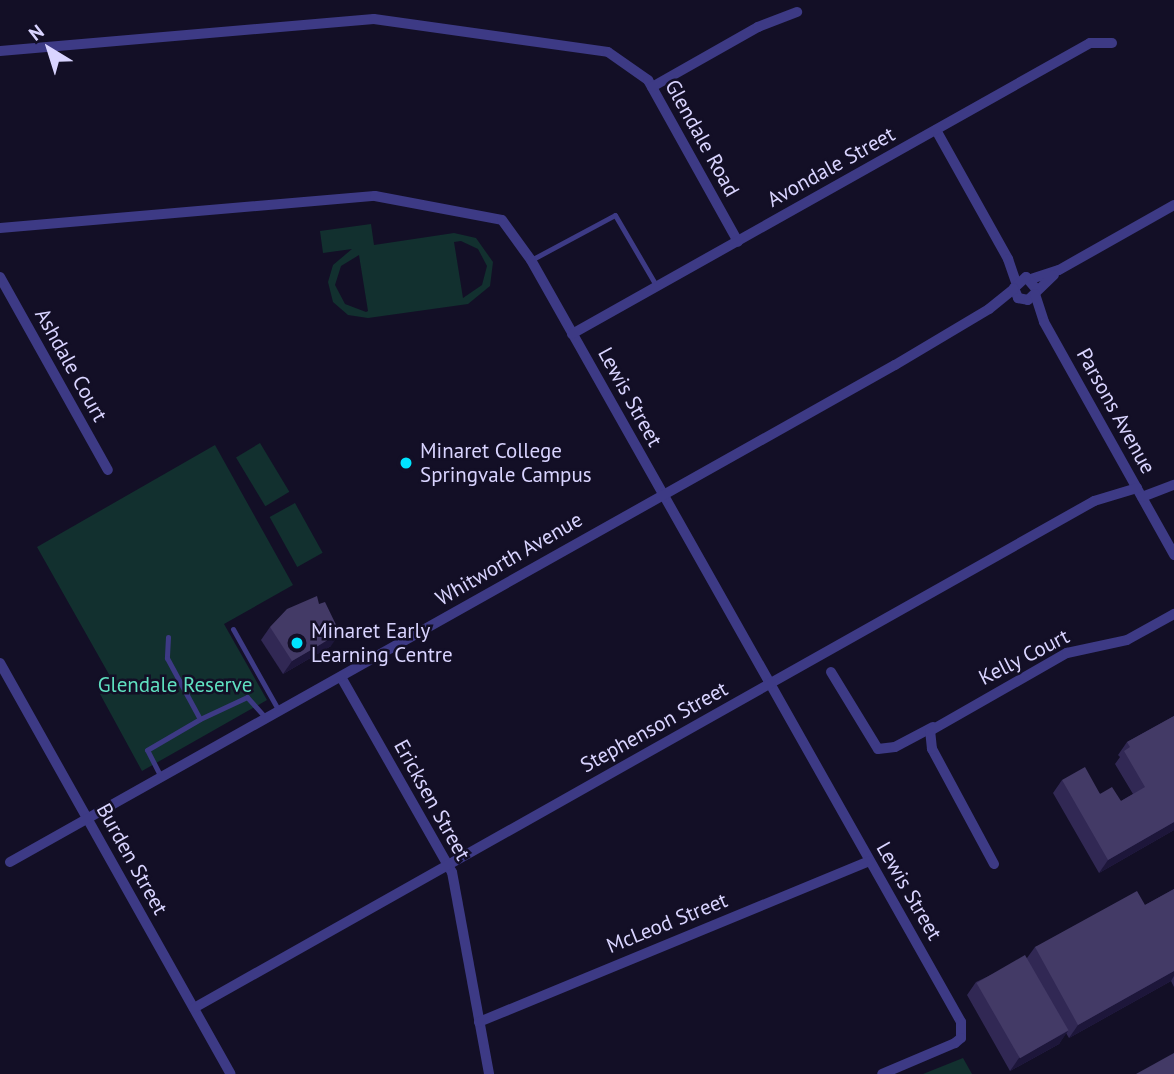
<!DOCTYPE html>
<html>
<head>
<meta charset="utf-8">
<style>
	body { margin:0 }
	#map { position:relative; width:1174px; height:1074px; overflow:hidden; background:#130f26; font-family:"PT Sans",sans-serif }
	div>[style] { position:absolute }
	[style*='--x'] { left:calc(var(--x)*1px); top:calc(var(--y)*1px); width:calc(var(--w)*1px); rotate:calc(var(--a)*1deg) }
	.green>* { inset:0; background:#12302f; transform-origin:0 0 }
	.lane>* { height:5px; margin:-2.5px; padding:0 2.5px; transform-origin:2.5px; border-radius:2.5px; background:#3d3a85 }
	.street>* { height:10px; margin:-5px; padding:0 5px; transform-origin:5px; border-radius:5px; background:#3d3a85 }
	.wall>* { inset:0; background:#312854 }
	.shaded-wall>* { inset:0; background:#1d163a }
	.building>* { inset:0; background:#433a66; transform-origin:0 0 }
	.dots>* { width:19px; height:19px; translate:-50% -50%; box-sizing:border-box; border:4px solid #130f26; border-radius:50% }
	span { translate:-50% -50%; white-space:nowrap; text-align:center; line-height:1.15; -webkit-text-stroke:5px #130f26; paint-order:stroke }
	.street-label { font-size:21px; color:#d9d4ff }
	.poi-label { font-size:21px; color:#d9d4ff }
	.left { translate:0 -50%; text-align:left }
	.park-label { font-size:21px; color:#5fe0c0 }
	.north { position:absolute; left:14px; top:14px; width:70px; height:70px; -webkit-text-stroke:5px #130f26; paint-order:stroke; rotate:322deg; font-size:19px; font-weight:700; line-height:28px; text-align:center; color:#d9d4ff }
	.north::after { content:''; display:block; margin:auto; width:24px; height:32px; background:#d9d4ff; clip-path:polygon(50% 0,100% 100%,50% 72%,0 100%) }
</style>
</head>
<body>
<div id="map">
	<div class="green">
		<div style="clip-path:polygon(evenodd,371px 224px,374px 245px,454px 233px,476px 238px,493px 262px,490px 286px,468px 304px,368px 318px,348px 315px,333px 302px,328px 282px,333px 265px,352px 249px,323px 253px,320px 231px,371px 224px,461px 241px,478px 249px,487px 266px,482px 285px,463px 298px,454px 242px,461px 241px,371px 224px,359px 255px,368px 311px,366px 312px,345px 304px,335px 285px,341px 266px,359px 255px)"></div>
		<div style="left:260px;top:443px;width:57px;height:28px;rotate:59deg"></div>
		<div style="clip-path:polygon(215px 445px,293px 585px,224px 624px,267px 700px,142px 771px,100px 694px,115px 685px,37px 547px)"></div>
		<div style="left:295px;top:503px;width:57px;height:29px;rotate:61deg"></div>
		<div style="clip-path:polygon(963px 1058px,972px 1074px,923px 1074px)"></div>
	</div>
	<div class="lane">
		<div style="--x:531;--y:260;--w:95;--a:-28.2"></div>
		<div style="--x:615;--y:215;--w:83;--a:59.7"></div>
		<div style="--x:233;--y:629;--w:94;--a:60.7"></div>
		<div style="--x:168;--y:637;--w:21;--a:93"></div>
		<div style="--x:167;--y:658;--w:69;--a:61.6"></div>
		<div style="--x:161;--y:777;--w:30;--a:-117"></div>
		<div style="--x:147;--y:750;--w:61;--a:-30.3"></div>
		<div style="--x:200;--y:719;--w:52;--a:-25.1"></div>
		<div style="--x:247;--y:697;--w:28;--a:48"></div>
	</div>
	<div class="street">
		<div style="--x:0;--y:51;--w:375;--a:-4.9"></div>
		<div style="--x:374;--y:19;--w:236;--a:8"></div>
		<div style="--x:608;--y:52;--w:49;--a:35"></div>
		<div style="--x:648;--y:80;--w:185;--a:60.9"></div>
		<div style="--x:652;--y:87;--w:122;--a:-29.5"></div>
		<div style="--x:758;--y:27;--w:42;--a:-21"></div>
		<div style="--x:936;--y:130;--w:148;--a:60.8"></div>
		<div style="--x:1008;--y:259;--w:24;--a:71"></div>
		<div style="--x:0;--y:228;--w:376;--a:-4.9"></div>
		<div style="--x:375;--y:196;--w:129;--a:10.7"></div>
		<div style="--x:502;--y:220;--w:49;--a:54.1"></div>
		<div style="--x:531;--y:260;--w:875;--a:60.56"></div>
		<div style="--x:961;--y:1022;--w:16;--a:90"></div>
		<div style="--x:961;--y:1038;--w:8;--a:140"></div>
		<div style="--x:955;--y:1043;--w:79;--a:157"></div>
		<div style="--x:0;--y:277;--w:221;--a:60.8"></div>
		<div style="--x:1031;--y:279;--w:29;--a:-18"></div>
		<div style="--x:1059;--y:270;--w:132;--a:-29.5"></div>
		<div style="--x:1037;--y:290;--w:17;--a:-130"></div>
		<div style="--x:1026;--y:277;--w:16;--a:137"></div>
		<div style="--x:1014;--y:288;--w:11;--a:68"></div>
		<div style="--x:1018;--y:298;--w:10;--a:11"></div>
		<div style="--x:1028;--y:300;--w:36;--a:-44"></div>
		<div style="--x:1035;--y:294;--w:29;--a:72"></div>
		<div style="--x:1044;--y:322;--w:267;--a:60.8"></div>
		<div style="--x:572;--y:334;--w:594;--a:-29.33"></div>
		<div style="--x:1090;--y:43;--w:22;--a:0"></div>
		<div style="--x:1142;--y:497;--w:34;--a:-21"></div>
		<div style="--x:0;--y:663;--w:471;--a:60.7"></div>
		<div style="--x:831;--y:672;--w:90;--a:58.6"></div>
		<div style="--x:878;--y:749;--w:17;--a:-7"></div>
		<div style="--x:895;--y:747;--w:43;--a:-27.8"></div>
		<div style="--x:341;--y:677;--w:224;--a:60.4"></div>
		<div style="--x:452;--y:872;--w:205;--a:79.6"></div>
		<div style="--x:10;--y:862;--w:1015;--a:-29.32"></div>
		<div style="--x:895;--y:365;--w:109;--a:-30.8"></div>
		<div style="--x:989;--y:309;--w:32;--a:-39"></div>
		<div style="--x:994;--y:864;--w:131;--a:-118.3"></div>
		<div style="--x:932;--y:749;--w:18;--a:-96"></div>
		<div style="--x:930;--y:731;--w:158;--a:-29.7"></div>
		<div style="--x:1067;--y:653;--w:61;--a:-12.2"></div>
		<div style="--x:1127;--y:640;--w:54;--a:-29"></div>
		<div style="--x:194;--y:1008;--w:1033;--a:-29.39"></div>
		<div style="--x:1094;--y:501;--w:45;--a:-16.8"></div>
		<div style="--x:479;--y:1022;--w:422;--a:-22.4"></div>
	</div>
	<div class="wall">
		<div style="clip-path:polygon(270px 627px,331px 646px,283px 674px,261px 640px)"></div>
		<div style="clip-path:polygon(1174px 716px,1174px 830px,1099px 873px,1053px 793px,1062px 780px,1121px 801px,1133px 794px,1115px 764px,1120px 757px,1118px 755px,1127px 742px)"></div>
		<div style="clip-path:polygon(1174px 889px,1174px 987px,1171px 981px,1069px 1038px,1066px 1033px,1059px 1044px,1010px 1071px,967px 995px,976px 982px,1027px 958px,1035px 947px,1145px 905px)"></div>
	</div>
	<div class="shaded-wall">
		<div style="clip-path:polygon(340px 633px,331px 646px,283px 674px,292px 661px)"></div>
		<div style="clip-path:polygon(1174px 822px,1174px 830px,1099px 873px,1108px 860px)"></div>
		<div style="clip-path:polygon(1174px 971px,1174px 976px,1171px 981px,1069px 1038px,1078px 1025px)"></div>
		<div style="clip-path:polygon(1068px 1031px,1059px 1044px,1010px 1071px,1019px 1058px)"></div>
	</div>
	<div class="building">
		<div style="clip-path:polygon(317px 596px,319px 604px,325px 602px,340px 633px,292px 661px,270px 627px,287px 609px)"></div>
		<div style="clip-path:polygon(1174px 716px,1174px 822px,1108px 860px,1062px 780px,1085px 767px,1100px 794px,1112px 787px,1121px 801px,1145px 787px,1124px 751px,1130px 747px,1127px 742px)"></div>
		<div style="clip-path:polygon(1174px 889px,1174px 971px,1078px 1025px,1035px 947px,1137px 891px,1145px 905px)"></div>
		<div style="left:1025px;top:955px;width:87px;height:56px;rotate:60deg"></div>
		<div style="clip-path:polygon(1174px 1053px,1174px 1074px,1136px 1074px)"></div>
	</div>
	<div class="dots">
		<div style="left:406px;top:463px;background:#00e5ff"></div>
		<div style="left:297px;top:643px;background:#00e5ff"></div>
	</div>
	<div class="street-label">
		<span style="left:702px;top:138px;rotate:61deg">Glendale Road</span>
		<span style="left:831px;top:167px;rotate:-29deg">Avondale Street</span>
		<span style="left:71px;top:365px;rotate:61deg">Ashdale Court</span>
		<span style="left:630px;top:397px;rotate:61deg">Lewis Street</span>
		<span style="left:1116px;top:411px;rotate:61deg">Parsons Avenue</span>
		<span style="left:509px;top:559px;rotate:-30deg">Whitworth Avenue</span>
		<span style="left:1024px;top:657px;rotate:-27deg">Kelly Court</span>
		<span style="left:654px;top:727px;rotate:-29deg">Stephenson Street</span>
		<span style="left:432px;top:800px;rotate:61deg">Ericksen Street</span>
		<span style="left:132px;top:859px;rotate:61deg">Burden Street</span>
		<span style="left:909px;top:891px;rotate:60deg">Lewis Street</span>
		<span style="left:667px;top:923px;rotate:-22deg">McLeod Street</span>
	</div>
	<div class="poi-label">
		<span class="left" style="left:420px;top:463px">Minaret College<br>Springvale Campus</span>
		<span class="left" style="left:311px;top:643px">Minaret Early<br>Learning Centre</span>
	</div>
	<div class="park-label">
		<span style="left:175px;top:685px">Glendale Reserve</span>
	</div>
	<div class="north">N</div>
</div>
</body>
</html>
